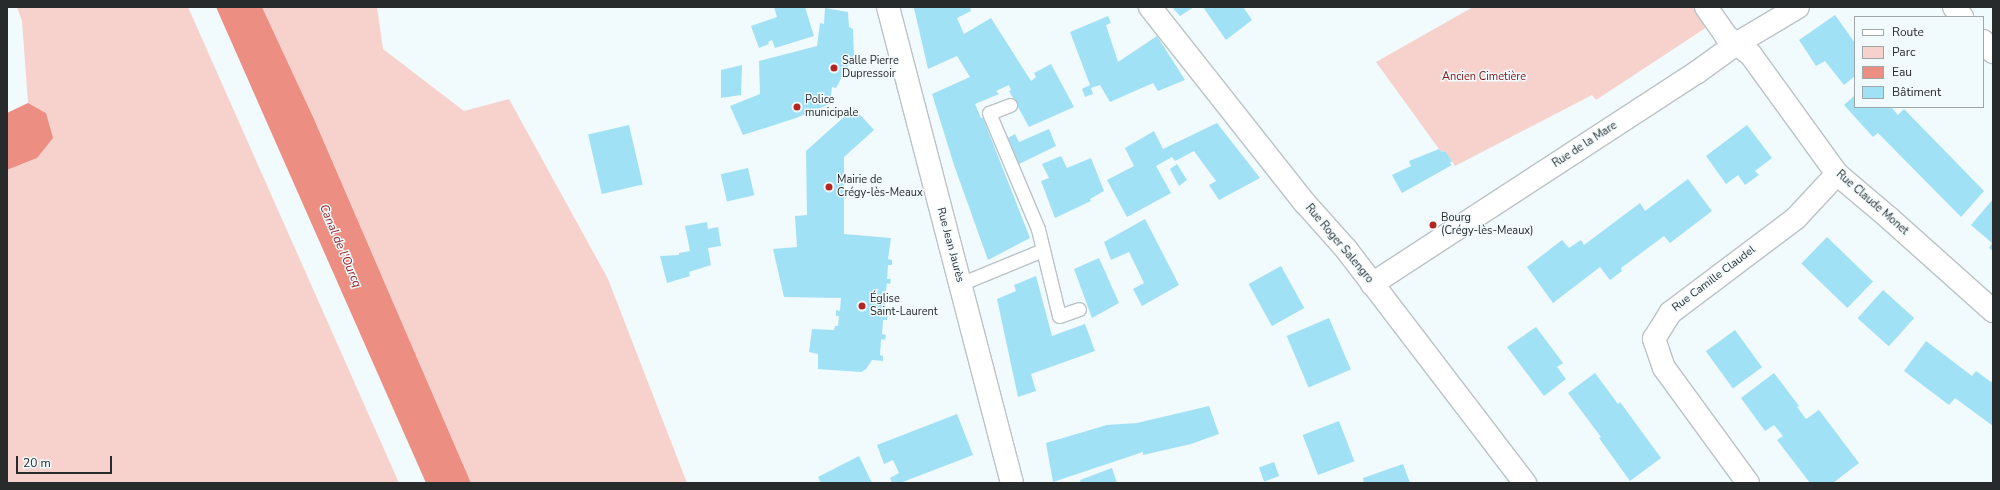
<!DOCTYPE html>
<html>
<head>
<meta charset="utf-8">
<style>
	body { margin:0 }
	#map { position:relative; width:2000px; height:490px; overflow:hidden; background:#f1fafd; font-family:"Nunito Sans",sans-serif }
	div>[style] { position:absolute }
	[style*='--x'] { left:calc(var(--x)*1px); top:calc(var(--y)*1px); width:calc(var(--w)*1px); rotate:calc(var(--a)*1deg) }
	.green>* { inset:0; background:#f7d2cc }
	.water>* { inset:0; background:#ed8e83 }
	.building>* { inset:0; background:#a1e1f6; transform-origin:0 0 }
	.roads { filter:drop-shadow(1px 0 #bac3c6) drop-shadow(-1px 0 #bac3c6) drop-shadow(0 1px #bac3c6) drop-shadow(0 -1px #bac3c6) }
	.service>* { height:13px; margin:-6.5px; padding:0 6.5px; transform-origin:6.5px; border-radius:6.5px; background:#fff }
	.minor>* { height:22px; margin:-11px; padding:0 11px; transform-origin:11px; border-radius:11px; background:#fff }
	.dots>* { width:11px; height:11px; translate:-50% -50%; box-sizing:border-box; border:2px solid #f1fafd; border-radius:50% }
	span { translate:-50% -50%; white-space:nowrap; text-align:center; line-height:1.15; -webkit-text-stroke:3px #f1fafd; paint-order:stroke }
	.poi-label { font-size:11px; color:#282b2c }
	.left { translate:0 -50%; text-align:left }
	.park-label { font-size:11px; color:#851413 }
	.street-label { font-size:11px; color:#282b2c }
	.water-label { font-size:12px; color:#8e1e1b; font-style:italic }
	.frame { position:absolute; inset:0; border:8px solid #282b2c; pointer-events:none }
	.legend { position:absolute; left:1854px; top:16px; width:130px; height:92px; box-sizing:border-box; background:#f1fafd; border:1px solid #a1a7a9; margin:0; padding:5px 7px; list-style:none; font-size:12px; color:#282b2c }
	.legend li { display:flex; align-items:center; gap:8px; height:20px }
	.legend b { width:20px; border:1px solid #a1a7a9 }
	.scale { position:absolute; left:16px; top:456px; width:96px; height:18px; box-sizing:border-box; border:2px solid #282b2c; border-top:0; padding-left:5px; font-size:12px; line-height:14px; white-space:nowrap; color:#282b2c; -webkit-text-stroke:3px #f1fafd; paint-order:stroke }
</style>
</head>
<body>
<div id="map">
	<div class="green">
		<div style="clip-path:polygon(17px 7px,188px 7px,399px 483px,7px 483px,7px 170px,37px 158px,46px 113px,28px 103px,22px 21px)"></div>
		<div style="clip-path:polygon(262px 7px,377px 7px,383px 49px,464px 111px,509px 99px,608px 279px,687px 483px,471px 483px,314px 119px)"></div>
		<div style="clip-path:polygon(1473px 7px,1693px 7px,1707px 27px,1596px 100px,1592px 95px,1455px 166px,1445px 151px,1442px 152px,1439px 149px,1376px 62px)"></div>
	</div>
	<div class="water">
		<div style="clip-path:polygon(216px 7px,262px 7px,314px 119px,471px 483px,426px 483px)"></div>
		<div style="clip-path:polygon(28px 103px,46px 113px,53px 138px,37px 158px,7px 170px,7px 113px)"></div>
	</div>
	<div class="building">
		<div style="clip-path:polygon(774px 7px,805px 7px,814px 36px,775px 48px,772px 40px,768px 42px,769px 44px,759px 48px,751px 26px,777px 17px)"></div>
		<div style="clip-path:polygon(916px 7px,970px 7px,971px 11px,957px 18px,964px 34px,991px 18px,1031px 81px,1036px 77px,1034px 73px,1051px 64px,1074px 107px,1029px 127px,1009px 91px,1011px 90px,1009px 85px,996px 91px,999px 94px,975px 104px,981px 118px,983px 118px,1030px 238px,988px 260px,954px 165px,932px 94px,970px 77px,957px 56px,928px 69px,914px 8px)"></div>
		<div style="clip-path:polygon(1172px 7px,1194px 7px,1180px 16px)"></div>
		<div style="clip-path:polygon(1203px 7px,1243px 7px,1252px 20px,1226px 40px)"></div>
		<div style="clip-path:polygon(825px 8px,848px 12px,849px 27px,853px 29px,854px 55px,836px 88px,832px 87px,830px 104px,796px 118px,743px 135px,730px 106px,760px 94px,759px 61px,817px 46px,820px 23px,824px 24px)"></div>
		<div style="clip-path:polygon(1835px 15px,1855px 43px,1855px 76px,1844px 85px,1825px 61px,1816px 66px,1799px 40px)"></div>
		<div style="clip-path:polygon(1108px 16px,1111px 23px,1106px 25px,1118px 62px,1157px 36px,1185px 80px,1158px 91px,1153px 83px,1110px 102px,1100px 85px,1091px 88px,1093px 94px,1085px 97px,1082px 89px,1090px 85px,1070px 32px)"></div>
		<div style="clip-path:polygon(742px 65px,741px 95px,721px 98px,721px 70px)"></div>
		<div style="clip-path:polygon(1855px 95px,1855px 107px,1891px 107px,1898px 115px,1904px 109px,1984px 191px,1961px 217px,1878px 133px,1873px 137px,1844px 105px)"></div>
		<div style="clip-path:polygon(854px 108px,874px 130px,844px 157px,844px 234px,891px 238px,888px 259px,892px 260px,892px 265px,888px 265px,887px 279px,891px 279px,890px 284px,887px 283px,885px 297px,889px 297px,889px 302px,885px 301px,884px 315px,888px 316px,887px 320px,883px 320px,882px 334px,886px 335px,885px 340px,881px 339px,880px 355px,883px 356px,883px 361px,872px 360px,866px 369px,861px 372px,818px 369px,818px 354px,809px 352px,812px 329px,834px 330px,835px 326px,838px 326px,839px 316px,836px 316px,836px 310px,840px 311px,841px 298px,784px 297px,773px 249px,797px 247px,795px 216px,807px 215px,806px 151px)"></div>
		<div style="clip-path:polygon(1217px 123px,1260px 178px,1219px 200px,1209px 185px,1216px 181px,1194px 151px,1175px 161px,1172px 157px,1156px 166px,1171px 193px,1127px 217px,1107px 180px,1134px 166px,1125px 148px,1154px 131px,1163px 149px)"></div>
		<div style="left:629px;top:125px;width:61px;height:42px;rotate:77deg"></div>
		<div style="clip-path:polygon(1747px 125px,1772px 158px,1755px 171px,1759px 175px,1745px 185px,1738px 175px,1726px 184px,1706px 156px)"></div>
		<div style="clip-path:polygon(1049px 129px,1056px 146px,1017px 165px,1006px 139px,1015px 134px,1019px 142px)"></div>
		<div style="clip-path:polygon(1439px 149px,1442px 152px,1445px 151px,1452px 161px,1450px 163px,1452px 165px,1402px 193px,1392px 175px,1411px 166px,1409px 161px)"></div>
		<div style="clip-path:polygon(1061px 156px,1067px 168px,1091px 158px,1104px 191px,1090px 199px,1091px 201px,1055px 218px,1041px 181px,1049px 178px,1042px 164px)"></div>
		<div style="clip-path:polygon(1177px 164px,1187px 180px,1179px 186px,1170px 169px)"></div>
		<div style="left:748px;top:168px;width:28px;height:28px;rotate:77deg"></div>
		<div style="clip-path:polygon(1688px 179px,1712px 211px,1670px 243px,1664px 236px,1621px 268px,1622px 271px,1610px 280px,1600px 267px,1553px 303px,1527px 267px,1562px 240px,1569px 248px,1581px 240px,1584px 245px,1640px 203px,1645px 211px)"></div>
		<div style="clip-path:polygon(1993px 199px,1993px 251px,1989px 248px,1992px 243px,1971px 225px)"></div>
		<div style="clip-path:polygon(1145px 219px,1179px 285px,1142px 306px,1133px 289px,1144px 283px,1129px 252px,1111px 260px,1104px 242px)"></div>
		<div style="clip-path:polygon(707px 222px,708px 229px,718px 227px,721px 246px,708px 248px,711px 265px,689px 272px,690px 276px,667px 283px,660px 256px,679px 255px,679px 253px,690px 251px,685px 226px)"></div>
		<div style="left:1827px;top:237px;width:64px;height:37px;rotate:44deg"></div>
		<div style="clip-path:polygon(1099px 258px,1119px 303px,1092px 318px,1074px 269px)"></div>
		<div style="left:1281px;top:266px;width:48px;height:37px;rotate:61deg"></div>
		<div style="clip-path:polygon(1036px 276px,1052px 336px,1085px 324px,1095px 351px,1031px 374px,1036px 391px,1018px 397px,997px 299px,1016px 291px,1014px 285px)"></div>
		<div style="left:1883px;top:290px;width:42px;height:38px;rotate:42deg"></div>
		<div style="left:1329px;top:318px;width:56px;height:46px;rotate:67deg"></div>
		<div style="clip-path:polygon(1536px 327px,1563px 363px,1557px 367px,1566px 379px,1544px 396px,1507px 347px)"></div>
		<div style="left:1735px;top:330px;width:46px;height:36px;rotate:54deg"></div>
		<div style="clip-path:polygon(1926px 341px,1972px 376px,1976px 371px,1991px 382px,1993px 380px,1993px 426px,1955px 398px,1949px 405px,1904px 371px)"></div>
		<div style="clip-path:polygon(1595px 373px,1618px 404px,1620px 402px,1661px 458px,1630px 481px,1599px 438px,1601px 437px,1568px 393px)"></div>
		<div style="clip-path:polygon(1774px 373px,1799px 406px,1797px 407px,1806px 419px,1819px 410px,1859px 463px,1833px 483px,1810px 483px,1777px 440px,1783px 436px,1774px 425px,1765px 431px,1741px 398px)"></div>
		<div style="clip-path:polygon(1209px 406px,1219px 434px,1191px 444px,1143px 455px,1143px 452px,1053px 482px,1046px 443px,1107px 425px,1137px 423px)"></div>
		<div style="clip-path:polygon(957px 414px,973px 455px,900px 483px,892px 483px,890px 478px,899px 473px,893px 460px,884px 464px,877px 445px)"></div>
		<div style="left:1339px;top:421px;width:43px;height:39px;rotate:69deg"></div>
		<div style="clip-path:polygon(859px 456px,872px 483px,821px 483px,818px 477px)"></div>
		<div style="left:1274px;top:462px;width:15px;height:16px;rotate:70deg"></div>
		<div style="clip-path:polygon(1403px 464px,1410px 483px,1364px 483px,1363px 478px)"></div>
		<div style="clip-path:polygon(1112px 468px,1117px 483px,1081px 483px,1080px 480px)"></div>
	</div>
	<div class="roads">
		<div class="service">
			<div style="--x:1010;--y:105;--w:22;--a:159"></div>
			<div style="--x:989;--y:113;--w:126;--a:67.1"></div>
			<div style="--x:1038;--y:229;--w:89;--a:76.4"></div>
			<div style="--x:1059;--y:316;--w:21;--a:-19"></div>
			<div style="--x:960;--y:284;--w:90;--a:-22.3"></div>
		</div>
		<div class="minor">
			<div style="--x:888;--y:7;--w:492;--a:75.4"></div>
			<div style="--x:1150;--y:7;--w:250;--a:51.7"></div>
			<div style="--x:1305;--y:203;--w:62;--a:48.3"></div>
			<div style="--x:1346;--y:249;--w:295;--a:52.6"></div>
			<div style="--x:1706;--y:7;--w:35;--a:55"></div>
			<div style="--x:1726;--y:36;--w:31;--a:37"></div>
			<div style="--x:1751;--y:55;--w:147;--a:54.1"></div>
			<div style="--x:1837;--y:174;--w:68;--a:40.2"></div>
			<div style="--x:1889;--y:218;--w:140;--a:41.8"></div>
			<div style="--x:1954;--y:7;--w:13;--a:51"></div>
			<div style="--x:1983;--y:41;--w:15;--a:48"></div>
			<div style="--x:1372;--y:284;--w:387;--a:-33.1"></div>
			<div style="--x:1696;--y:73;--w:49;--a:-35.9"></div>
			<div style="--x:1736;--y:44;--w:72;--a:-30.8"></div>
			<div style="--x:1748;--y:483;--w:142;--a:-126.1"></div>
			<div style="--x:1664;--y:368;--w:31;--a:-109"></div>
			<div style="--x:1654;--y:339;--w:31;--a:-58"></div>
			<div style="--x:1670;--y:313;--w:158;--a:-37"></div>
			<div style="--x:1796;--y:218;--w:60;--a:-47"></div>
		</div>
	</div>
	<div class="dots">
		<div style="left:834px;top:68px;background:#b52522"></div>
		<div style="left:797px;top:107px;background:#b52522"></div>
		<div style="left:829px;top:187px;background:#b52522"></div>
		<div style="left:1433px;top:225px;background:#b52522"></div>
		<div style="left:862px;top:306px;background:#b52522"></div>
	</div>
	<div class="poi-label">
		<span class="left" style="left:842px;top:68px">Salle Pierre<br>Dupressoir</span>
		<span class="left" style="left:805px;top:107px">Police<br>municipale</span>
		<span class="left" style="left:837px;top:187px">Mairie de<br>Crégy-lès-Meaux</span>
		<span class="left" style="left:1441px;top:225px">Bourg<br>(Crégy-lès-Meaux)</span>
		<span class="left" style="left:870px;top:306px">Église<br>Saint-Laurent</span>
	</div>
	<div class="park-label">
		<span style="left:1484px;top:77px">Ancien Cimetière</span>
	</div>
	<div class="street-label">
		<span style="left:1585px;top:145px;rotate:-33deg">Rue de la Mare</span>
		<span style="left:1872px;top:203px;rotate:41deg">Rue Claude Monet</span>
		<span style="left:1339px;top:244px;rotate:50deg">Rue Roger Salengro</span>
		<span style="left:950px;top:245px;rotate:75deg">Rue Jean Jaurès</span>
		<span style="left:1714px;top:279px;rotate:-37deg">Rue Camille Claudel</span>
	</div>
	<div class="water-label">
		<span style="left:340px;top:246px;rotate:67deg">Canal de l'Ourcq</span>
	</div>
	<div class="frame"></div>
	<ul class="legend">
	<li><b style="height:5px;background:#fff"></b>Route</li>
	<li><b style="height:11px;background:#f7d2cc"></b>Parc</li>
	<li><b style="height:11px;background:#ed8e83"></b>Eau</li>
	<li><b style="height:11px;background:#a1e1f6"></b>Bâtiment</li>
	</ul>
	<div class="scale">20 m</div>
</div>
</body>
</html>
